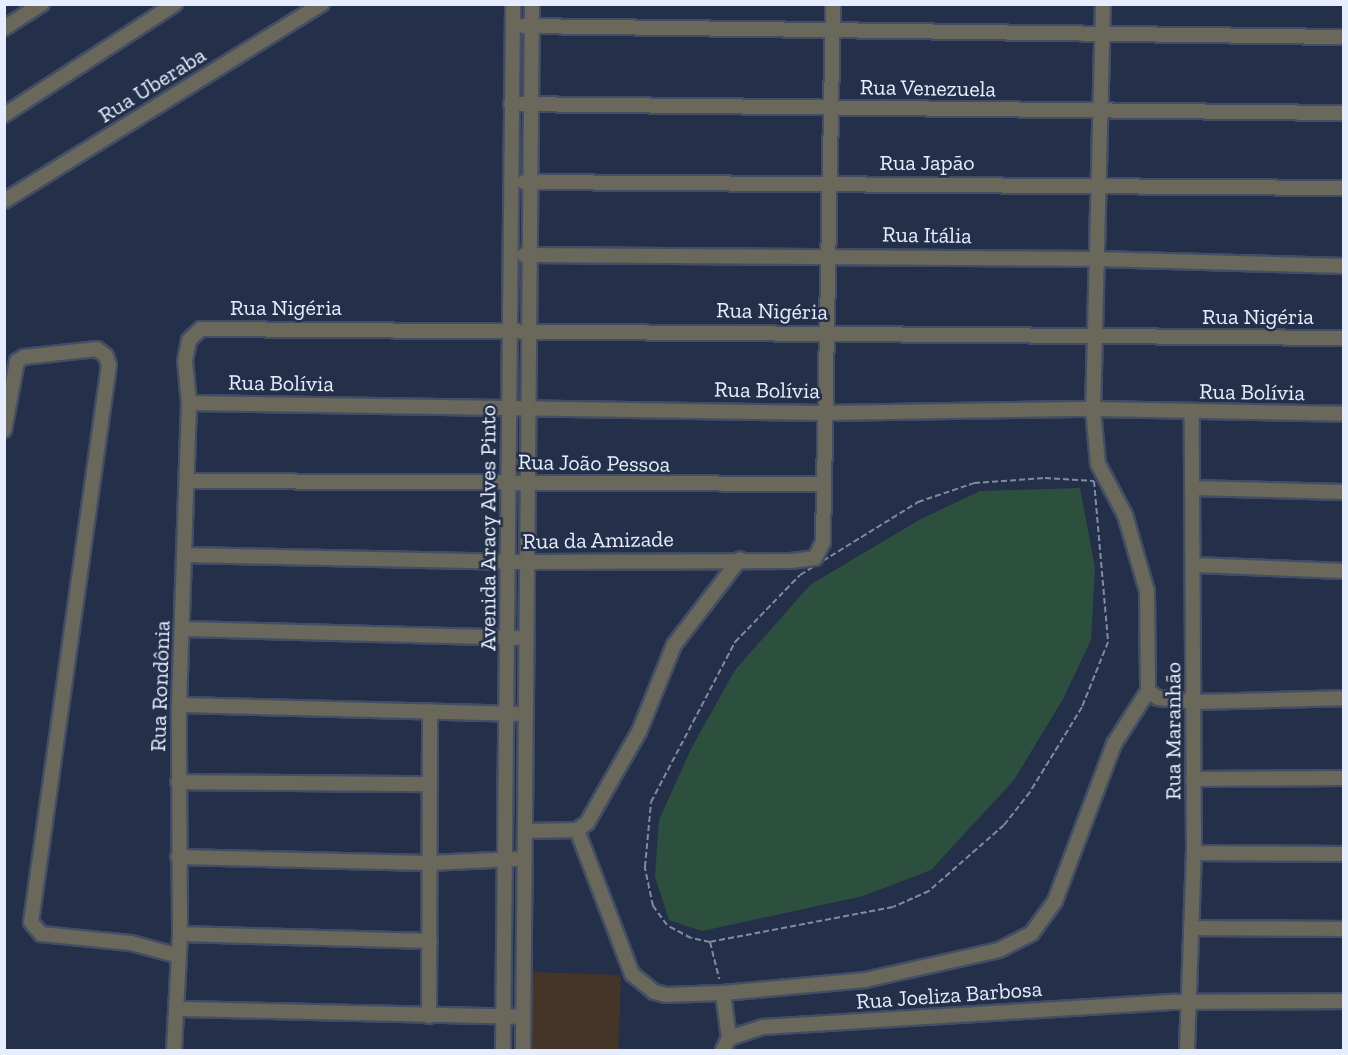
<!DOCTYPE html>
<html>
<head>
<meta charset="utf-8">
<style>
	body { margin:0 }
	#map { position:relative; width:1348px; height:1055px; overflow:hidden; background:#243049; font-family:"Zilla Slab",serif }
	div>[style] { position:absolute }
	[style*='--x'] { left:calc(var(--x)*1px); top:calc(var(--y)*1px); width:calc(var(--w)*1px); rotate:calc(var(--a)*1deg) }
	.education>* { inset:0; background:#453529; transform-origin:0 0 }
	.green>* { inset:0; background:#2d503e }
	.path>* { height:2px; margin-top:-1px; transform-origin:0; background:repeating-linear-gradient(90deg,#818ba0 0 6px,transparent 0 9px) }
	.roads { filter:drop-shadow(2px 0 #434e66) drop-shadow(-2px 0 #434e66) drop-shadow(0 2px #434e66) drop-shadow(0 -2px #434e66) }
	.minor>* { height:14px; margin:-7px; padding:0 7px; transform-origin:7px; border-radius:7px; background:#69685a }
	span { translate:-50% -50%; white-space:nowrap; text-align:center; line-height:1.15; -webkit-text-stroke:5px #243049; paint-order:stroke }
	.street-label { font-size:22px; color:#e5edfe }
	.frame { position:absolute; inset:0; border:6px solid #e5edfe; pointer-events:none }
</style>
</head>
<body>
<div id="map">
	<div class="education">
		<div style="left:532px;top:972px;width:89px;height:78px;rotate:2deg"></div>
	</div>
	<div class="green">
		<div style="clip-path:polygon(1080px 488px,1095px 568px,1091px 640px,1063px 699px,1014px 780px,931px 870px,863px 896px,702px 931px,669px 920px,655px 877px,659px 820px,692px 747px,735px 670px,810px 585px,919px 520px,980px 491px)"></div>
	</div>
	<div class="path">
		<div style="--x:1045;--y:478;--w:49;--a:3.5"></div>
		<div style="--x:1094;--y:481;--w:162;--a:85"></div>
		<div style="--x:1108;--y:642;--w:70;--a:111.8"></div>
		<div style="--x:1082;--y:707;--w:100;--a:121.5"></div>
		<div style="--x:1030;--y:792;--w:42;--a:128.2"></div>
		<div style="--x:1004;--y:825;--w:100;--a:138.7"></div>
		<div style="--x:929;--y:891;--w:39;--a:156"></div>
		<div style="--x:893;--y:907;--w:186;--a:169.2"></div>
		<div style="--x:710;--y:942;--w:19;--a:-168"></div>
		<div style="--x:691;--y:938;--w:27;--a:-152"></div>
		<div style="--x:667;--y:925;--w:24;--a:-126"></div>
		<div style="--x:653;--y:906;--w:40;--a:-102"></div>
		<div style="--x:645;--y:867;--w:65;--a:-84.7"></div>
		<div style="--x:651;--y:802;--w:181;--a:-62.3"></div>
		<div style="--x:735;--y:642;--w:93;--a:-45.9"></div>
		<div style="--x:800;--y:575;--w:139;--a:-31.7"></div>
		<div style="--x:918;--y:502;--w:59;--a:-18.7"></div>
		<div style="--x:974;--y:483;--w:71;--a:-4"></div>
		<div style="--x:710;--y:942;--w:38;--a:76"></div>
	</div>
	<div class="roads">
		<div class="minor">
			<div style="--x:1103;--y:4;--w:405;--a:91.4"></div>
			<div style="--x:1093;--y:409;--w:55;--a:84.8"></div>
			<div style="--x:1098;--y:464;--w:58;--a:62.1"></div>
			<div style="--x:1125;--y:515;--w:79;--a:73.9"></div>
			<div style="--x:1147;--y:591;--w:100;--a:89.4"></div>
			<div style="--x:1148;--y:691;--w:12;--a:35"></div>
			<div style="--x:1158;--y:698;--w:36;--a:6"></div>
			<div style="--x:1194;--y:702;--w:150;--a:-1.5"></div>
			<div style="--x:523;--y:26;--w:821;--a:0.77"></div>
			<div style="--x:4;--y:28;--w:45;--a:-32.3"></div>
			<div style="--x:511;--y:104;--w:833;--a:0.62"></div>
			<div style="--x:4;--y:115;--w:204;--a:-33"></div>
			<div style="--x:524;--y:182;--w:820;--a:0.42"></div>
			<div style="--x:4;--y:201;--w:374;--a:-31.8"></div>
			<div style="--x:524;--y:255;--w:573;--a:0.4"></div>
			<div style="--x:1097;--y:259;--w:247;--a:1.6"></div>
			<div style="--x:189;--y:403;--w:636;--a:0.9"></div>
			<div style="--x:825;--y:413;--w:268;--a:-0.9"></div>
			<div style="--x:1093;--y:409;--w:251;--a:1.1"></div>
			<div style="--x:4;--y:430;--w:70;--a:-79.3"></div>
			<div style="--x:17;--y:361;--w:8;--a:-30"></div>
			<div style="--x:24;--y:357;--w:73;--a:-6.3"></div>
			<div style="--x:97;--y:349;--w:11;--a:38"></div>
			<div style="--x:106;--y:356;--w:9;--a:72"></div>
			<div style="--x:109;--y:365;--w:562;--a:97.97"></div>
			<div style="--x:31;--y:922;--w:16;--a:50"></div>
			<div style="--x:41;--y:934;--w:90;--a:5.7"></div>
			<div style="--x:131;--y:943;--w:50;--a:15.2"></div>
			<div style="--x:187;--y:481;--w:635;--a:0.27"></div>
			<div style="--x:1194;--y:488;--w:150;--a:1.5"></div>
			<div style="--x:184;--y:555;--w:345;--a:1.2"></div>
			<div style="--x:529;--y:562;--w:262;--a:-0.2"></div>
			<div style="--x:791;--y:561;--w:24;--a:-7"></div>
			<div style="--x:815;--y:558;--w:18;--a:-63"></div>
			<div style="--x:823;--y:542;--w:538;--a:-88.94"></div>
			<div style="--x:1195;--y:565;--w:149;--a:2.3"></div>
			<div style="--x:183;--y:629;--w:334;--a:1.5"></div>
			<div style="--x:179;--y:705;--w:337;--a:1.5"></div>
			<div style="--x:1193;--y:779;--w:151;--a:-0.4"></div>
			<div style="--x:178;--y:782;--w:249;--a:0.5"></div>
			<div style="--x:577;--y:830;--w:154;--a:69.1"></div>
			<div style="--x:632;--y:974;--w:28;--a:39"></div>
			<div style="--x:654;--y:992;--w:12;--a:14"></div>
			<div style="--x:666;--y:995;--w:57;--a:-2"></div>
			<div style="--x:723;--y:993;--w:45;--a:82.4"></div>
			<div style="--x:525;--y:831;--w:52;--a:-1.1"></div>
			<div style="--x:577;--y:830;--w:12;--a:-35"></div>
			<div style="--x:587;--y:823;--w:105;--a:-60.3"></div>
			<div style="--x:639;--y:732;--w:94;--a:-68.1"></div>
			<div style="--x:674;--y:645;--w:108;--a:-52.5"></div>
			<div style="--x:1194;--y:853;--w:150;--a:0.4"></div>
			<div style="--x:178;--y:857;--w:250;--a:1.4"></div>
			<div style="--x:428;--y:863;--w:88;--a:-2.6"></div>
			<div style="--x:1191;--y:928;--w:153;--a:0.4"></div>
			<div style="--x:180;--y:934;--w:250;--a:1.6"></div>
			<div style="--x:723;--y:993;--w:143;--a:-5.2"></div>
			<div style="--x:865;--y:980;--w:137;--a:-12.6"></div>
			<div style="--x:999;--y:950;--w:37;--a:-27"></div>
			<div style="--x:1032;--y:933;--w:39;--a:-54"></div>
			<div style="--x:1055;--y:901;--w:168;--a:-69.4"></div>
			<div style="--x:1114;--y:744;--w:63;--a:-57.3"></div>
			<div style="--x:178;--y:1009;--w:345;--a:1.3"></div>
			<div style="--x:429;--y:1016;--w:305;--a:-89.8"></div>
			<div style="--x:174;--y:1050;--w:116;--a:-87"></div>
			<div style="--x:180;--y:934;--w:229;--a:-90.3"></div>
			<div style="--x:179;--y:705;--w:302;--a:-88.1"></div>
			<div style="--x:189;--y:403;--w:42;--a:-95.4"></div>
			<div style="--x:185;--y:361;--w:21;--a:-79"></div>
			<div style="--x:189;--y:340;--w:16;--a:-43"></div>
			<div style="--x:201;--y:329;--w:1143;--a:0.45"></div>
			<div style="--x:503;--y:1050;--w:1046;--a:-89.45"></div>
			<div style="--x:523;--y:1050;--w:1046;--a:-89.51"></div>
			<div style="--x:723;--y:1050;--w:13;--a:-63"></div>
			<div style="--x:729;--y:1038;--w:36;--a:-18"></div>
			<div style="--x:763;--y:1027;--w:413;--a:-3.5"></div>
			<div style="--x:1175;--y:1002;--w:169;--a:-0.3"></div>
			<div style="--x:1187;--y:1050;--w:197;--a:-88"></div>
			<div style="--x:1194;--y:853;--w:441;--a:-90.3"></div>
		</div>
	</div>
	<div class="street-label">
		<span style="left:152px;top:85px;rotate:-32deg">Rua Uberaba</span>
		<span style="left:928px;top:88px;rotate:1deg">Rua Venezuela</span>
		<span style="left:927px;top:163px">Rua Japão</span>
		<span style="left:927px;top:235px;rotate:1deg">Rua Itália</span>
		<span style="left:286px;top:308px">Rua Nigéria</span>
		<span style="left:772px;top:311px;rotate:1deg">Rua Nigéria</span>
		<span style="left:1258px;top:317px">Rua Nigéria</span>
		<span style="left:281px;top:383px;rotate:1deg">Rua Bolívia</span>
		<span style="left:767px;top:390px;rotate:1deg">Rua Bolívia</span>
		<span style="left:1252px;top:392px;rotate:1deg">Rua Bolívia</span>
		<span style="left:594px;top:463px;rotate:1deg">Rua João Pessoa</span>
		<span style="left:488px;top:528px;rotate:-90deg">Avenida Aracy Alves Pinto</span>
		<span style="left:598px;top:540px;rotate:-1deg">Rua da Amizade</span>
		<span style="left:160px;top:686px;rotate:-88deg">Rua Rondônia</span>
		<span style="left:1173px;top:731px;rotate:-90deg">Rua Maranhão</span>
		<span style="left:949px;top:995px;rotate:-4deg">Rua Joeliza Barbosa</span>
	</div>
	<div class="frame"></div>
</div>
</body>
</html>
